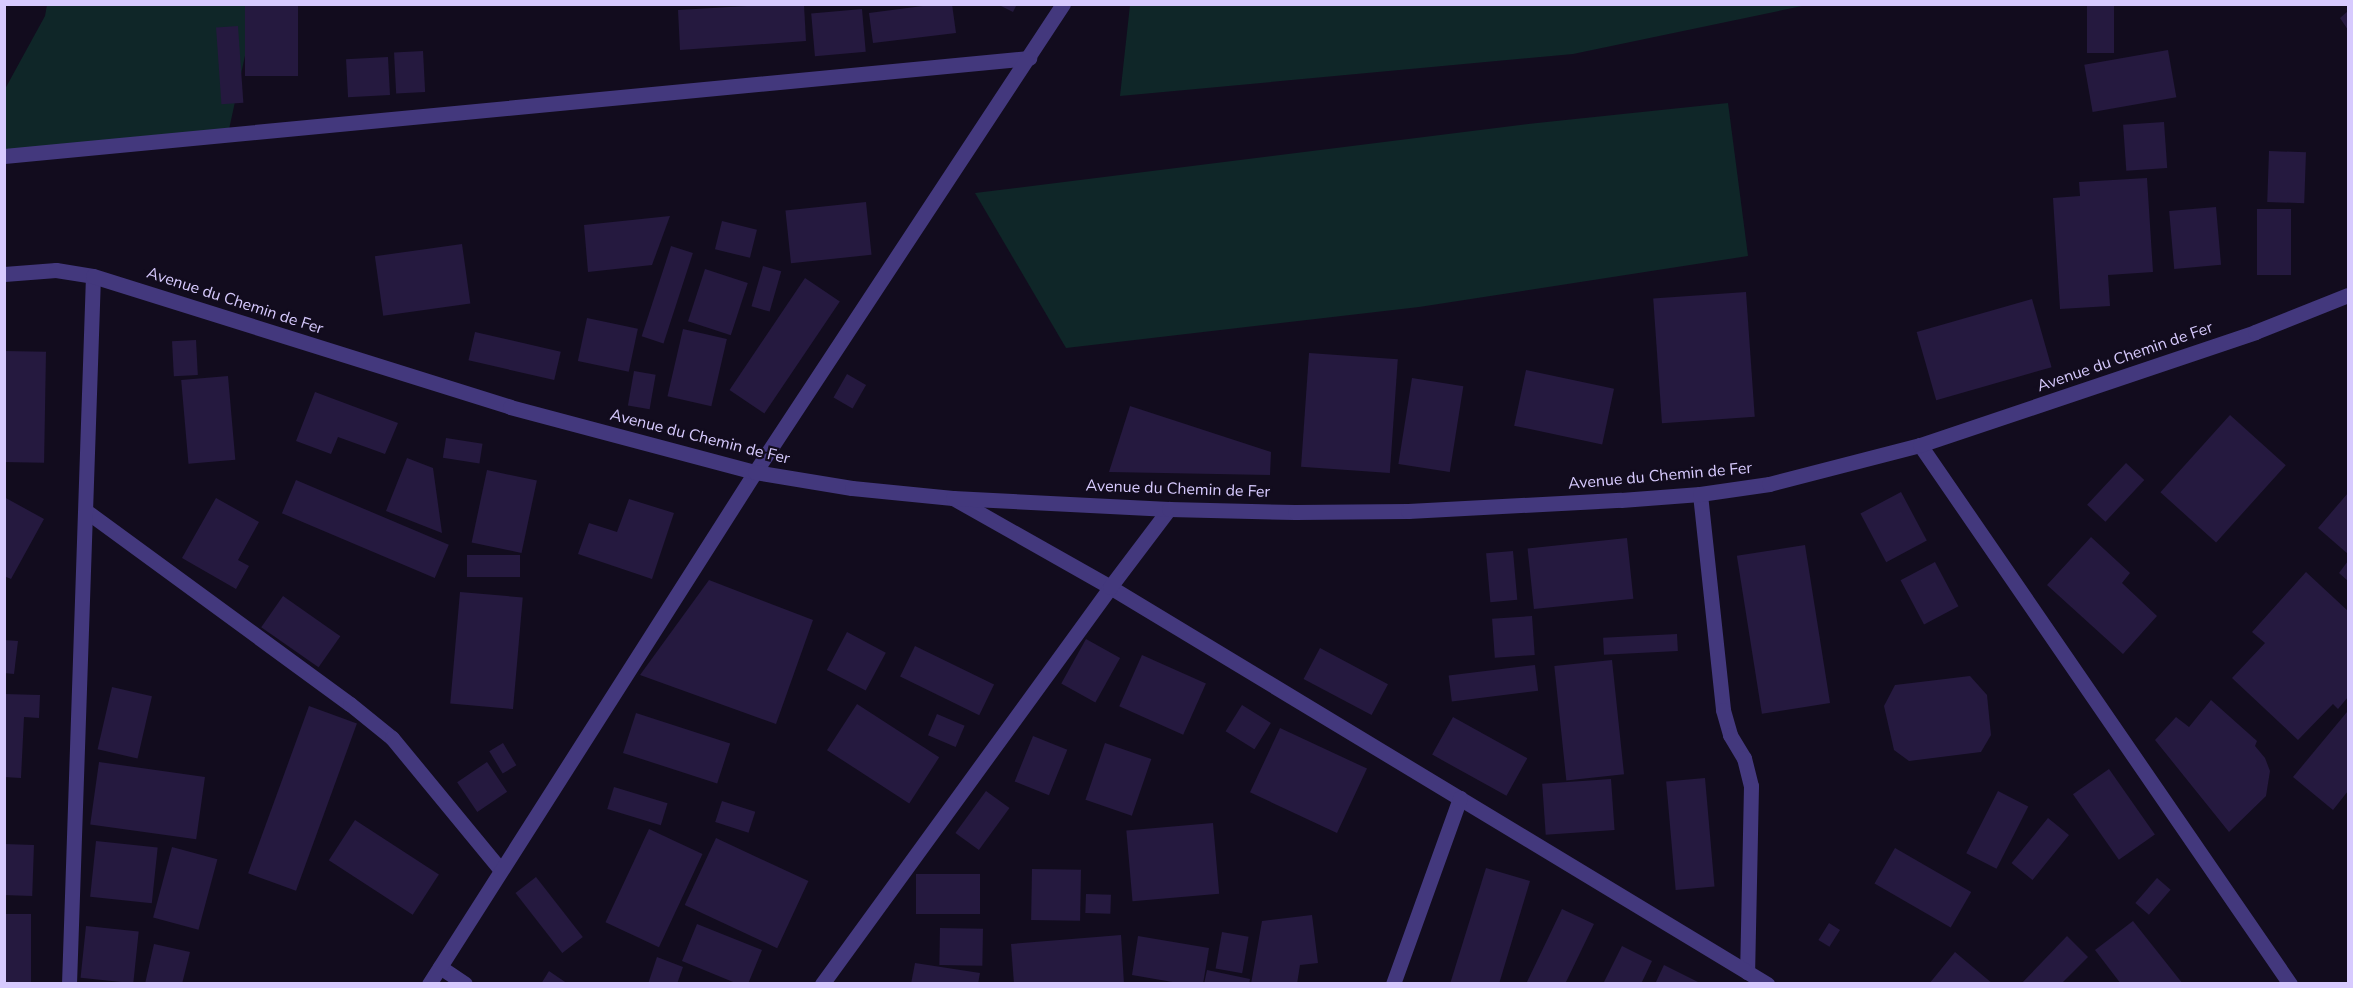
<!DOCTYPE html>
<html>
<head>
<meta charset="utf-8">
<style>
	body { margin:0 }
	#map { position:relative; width:2353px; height:988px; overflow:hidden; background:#120c1e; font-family:"Nunito Sans",sans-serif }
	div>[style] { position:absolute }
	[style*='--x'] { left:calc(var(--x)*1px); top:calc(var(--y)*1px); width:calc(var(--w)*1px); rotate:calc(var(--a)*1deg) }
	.green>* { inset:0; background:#0f2628 }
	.building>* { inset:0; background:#25193f; transform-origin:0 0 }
	.service>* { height:15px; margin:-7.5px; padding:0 7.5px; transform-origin:7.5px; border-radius:7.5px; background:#43387d }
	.minor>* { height:15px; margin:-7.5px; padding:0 7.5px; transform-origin:7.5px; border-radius:7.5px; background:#43387d }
	.tertiary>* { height:15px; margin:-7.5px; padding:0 7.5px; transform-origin:7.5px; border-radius:7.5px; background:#43387d }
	span { translate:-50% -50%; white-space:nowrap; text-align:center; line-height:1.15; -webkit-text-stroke:4.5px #120c1e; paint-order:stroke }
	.street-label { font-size:16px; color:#d7cafe }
	.frame { position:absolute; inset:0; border:6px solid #d7cafe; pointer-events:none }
</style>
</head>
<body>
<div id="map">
	<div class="green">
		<div style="clip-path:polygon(47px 5px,256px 5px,228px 134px,5px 156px,5px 89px,45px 16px)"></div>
		<div style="clip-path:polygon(1130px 5px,1130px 4px,1807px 5px,1573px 54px,1120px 96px)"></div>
		<div style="clip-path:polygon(1728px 103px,1748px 256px,1419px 307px,1066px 348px,975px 193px,1537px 123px)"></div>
	</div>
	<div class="building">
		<div style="left:245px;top:4px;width:53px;height:72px"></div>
		<div style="clip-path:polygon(938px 4px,952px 4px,956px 33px,873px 43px,869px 13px)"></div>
		<div style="clip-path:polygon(997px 4px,1017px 4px,1013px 12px)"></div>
		<div style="left:2087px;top:4px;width:27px;height:49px"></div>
		<div style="clip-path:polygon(765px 5px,804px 5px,806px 41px,680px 50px,678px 10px)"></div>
		<div style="left:862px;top:9px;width:43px;height:51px;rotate:85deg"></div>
		<div style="clip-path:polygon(2348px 11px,2348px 30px,2340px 18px)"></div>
		<div style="left:238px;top:26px;width:77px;height:22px;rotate:86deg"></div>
		<div style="left:2168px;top:50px;width:48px;height:85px;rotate:80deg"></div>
		<div style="left:423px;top:51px;width:41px;height:29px;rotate:87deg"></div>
		<div style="left:388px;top:57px;width:38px;height:42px;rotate:87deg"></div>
		<div style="left:2164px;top:122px;width:46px;height:41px;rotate:86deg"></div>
		<div style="left:2269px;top:151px;width:37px;height:51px;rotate:2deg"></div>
		<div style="clip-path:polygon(2147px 178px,2153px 272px,2108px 275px,2110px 306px,2060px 309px,2053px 198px,2080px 196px,2079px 182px)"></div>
		<div style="left:866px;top:202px;width:53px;height:81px;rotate:84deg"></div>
		<div style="left:2216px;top:207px;width:58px;height:47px;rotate:85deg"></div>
		<div style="left:2257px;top:209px;width:34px;height:66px"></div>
		<div style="clip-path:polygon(670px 216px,652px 265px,588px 272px,584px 225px)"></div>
		<div style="left:722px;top:221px;width:36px;height:29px;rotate:14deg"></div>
		<div style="left:462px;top:244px;width:60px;height:88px;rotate:82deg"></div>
		<div style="left:671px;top:246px;width:23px;height:95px;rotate:18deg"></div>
		<div style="left:763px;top:266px;width:19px;height:42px;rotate:16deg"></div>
		<div style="left:705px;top:269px;width:45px;height:55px;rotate:18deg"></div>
		<div style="left:805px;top:278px;width:42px;height:135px;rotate:34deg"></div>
		<div style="left:1746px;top:292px;width:125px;height:93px;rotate:86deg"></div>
		<div style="left:2032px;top:299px;width:71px;height:120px;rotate:74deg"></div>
		<div style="left:587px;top:318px;width:52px;height:44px;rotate:12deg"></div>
		<div style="left:683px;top:329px;width:45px;height:69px;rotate:13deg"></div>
		<div style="left:475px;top:332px;width:88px;height:29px;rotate:13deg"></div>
		<div style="left:196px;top:340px;width:35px;height:24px;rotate:87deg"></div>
		<div style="left:4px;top:351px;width:42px;height:111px;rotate:1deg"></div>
		<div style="left:1309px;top:353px;width:89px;height:114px;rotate:4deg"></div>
		<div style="left:1526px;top:370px;width:90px;height:57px;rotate:12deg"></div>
		<div style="left:634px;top:371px;width:22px;height:35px;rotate:10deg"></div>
		<div style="left:847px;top:374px;width:22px;height:27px;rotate:30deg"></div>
		<div style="left:228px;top:376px;width:84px;height:47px;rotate:85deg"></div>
		<div style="left:1412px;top:378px;width:52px;height:87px;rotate:9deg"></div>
		<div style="clip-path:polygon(315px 392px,398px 423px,385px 454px,338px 437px,331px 454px,296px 441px)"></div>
		<div style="clip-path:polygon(1130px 406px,1271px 452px,1270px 475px,1109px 472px)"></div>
		<div style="left:2230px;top:415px;width:75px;height:104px;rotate:42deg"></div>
		<div style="left:446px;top:438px;width:37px;height:20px;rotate:9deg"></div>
		<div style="clip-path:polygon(407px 458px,433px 468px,442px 533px,386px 511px)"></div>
		<div style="left:2126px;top:463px;width:25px;height:57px;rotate:43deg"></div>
		<div style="left:487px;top:470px;width:51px;height:74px;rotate:12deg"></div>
		<div style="left:296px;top:480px;width:166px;height:36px;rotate:23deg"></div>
		<div style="left:1901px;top:492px;width:55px;height:46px;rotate:62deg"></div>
		<div style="clip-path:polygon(2348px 493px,2348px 554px,2318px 528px)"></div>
		<div style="clip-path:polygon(4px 497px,44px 519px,11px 579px,4px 576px)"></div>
		<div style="clip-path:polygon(216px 498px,259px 522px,238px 560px,249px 566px,236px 589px,182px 558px)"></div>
		<div style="clip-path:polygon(629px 499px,674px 513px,652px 579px,578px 554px,589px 523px,617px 532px)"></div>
		<div style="clip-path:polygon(2091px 537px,2130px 573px,2122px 583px,2157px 616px,2123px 654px,2047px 585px)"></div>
		<div style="left:1627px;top:538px;width:61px;height:100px;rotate:84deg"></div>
		<div style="left:1805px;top:545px;width:160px;height:69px;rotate:81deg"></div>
		<div style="left:1513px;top:551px;width:49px;height:27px;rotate:85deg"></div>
		<div style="left:467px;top:555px;width:53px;height:22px"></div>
		<div style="clip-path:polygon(2348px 561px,2348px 581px,2339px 573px)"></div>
		<div style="left:1935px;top:562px;width:50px;height:39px;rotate:62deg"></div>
		<div style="clip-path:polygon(2306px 572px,2348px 611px,2348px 697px,2338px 709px,2333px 704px,2298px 740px,2232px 678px,2265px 643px,2252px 632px)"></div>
		<div style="clip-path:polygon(709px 580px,813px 620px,776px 724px,640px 675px)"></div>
		<div style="left:460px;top:592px;width:63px;height:112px;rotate:5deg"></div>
		<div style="left:283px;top:596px;width:70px;height:38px;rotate:35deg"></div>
		<div style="left:1532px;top:616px;width:39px;height:40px;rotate:86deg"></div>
		<div style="left:847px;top:632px;width:44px;height:43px;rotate:28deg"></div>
		<div style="left:1677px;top:634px;width:17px;height:74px;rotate:87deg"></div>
		<div style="left:1086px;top:639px;width:39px;height:51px;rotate:29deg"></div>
		<div style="clip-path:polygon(4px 640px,18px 641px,14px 674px,4px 673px)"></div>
		<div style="left:915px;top:646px;width:88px;height:34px;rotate:26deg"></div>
		<div style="left:1320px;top:648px;width:77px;height:35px;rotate:28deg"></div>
		<div style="left:1142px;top:655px;width:70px;height:56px;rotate:24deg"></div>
		<div style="left:1612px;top:660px;width:115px;height:58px;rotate:84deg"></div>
		<div style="left:1535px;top:665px;width:26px;height:87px;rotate:83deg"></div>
		<div style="clip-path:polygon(1970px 676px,1987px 695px,1991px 735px,1981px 752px,1909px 761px,1894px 750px,1884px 706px,1895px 685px)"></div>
		<div style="left:112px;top:687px;width:41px;height:64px;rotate:13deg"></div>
		<div style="clip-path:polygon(4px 694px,40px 695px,39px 718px,24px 717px,21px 778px,4px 777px)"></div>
		<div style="clip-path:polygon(2211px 700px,2257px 741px,2255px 746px,2265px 758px,2270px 771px,2266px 796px,2229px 832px,2155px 740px,2176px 717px,2189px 727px)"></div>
		<div style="left:857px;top:704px;width:98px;height:55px;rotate:33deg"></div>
		<div style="left:1242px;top:705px;width:34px;height:31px;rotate:32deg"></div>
		<div style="left:309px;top:706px;width:51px;height:178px;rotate:20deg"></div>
		<div style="clip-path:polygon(2347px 712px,2348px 791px,2333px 810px,2293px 777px)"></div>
		<div style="left:636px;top:713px;width:99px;height:42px;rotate:18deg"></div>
		<div style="left:937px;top:714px;width:30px;height:23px;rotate:23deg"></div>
		<div style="left:1453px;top:717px;width:85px;height:43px;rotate:29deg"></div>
		<div style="left:1280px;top:728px;width:96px;height:71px;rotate:25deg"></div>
		<div style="left:1033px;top:736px;width:37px;height:49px;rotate:22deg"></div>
		<div style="left:503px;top:743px;width:26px;height:16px;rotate:59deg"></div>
		<div style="left:1105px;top:743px;width:49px;height:60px;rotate:19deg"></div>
		<div style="left:99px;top:762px;width:107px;height:63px;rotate:8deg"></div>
		<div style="left:487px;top:762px;width:36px;height:36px;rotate:56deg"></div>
		<div style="left:2109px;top:769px;width:80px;height:44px;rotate:55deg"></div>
		<div style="left:1705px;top:778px;width:109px;height:39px;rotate:85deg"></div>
		<div style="left:1611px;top:779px;width:51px;height:69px;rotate:86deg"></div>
		<div style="left:614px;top:787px;width:56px;height:23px;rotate:17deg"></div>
		<div style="left:986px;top:791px;width:29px;height:52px;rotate:36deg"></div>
		<div style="left:1998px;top:791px;width:34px;height:70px;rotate:27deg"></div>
		<div style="left:722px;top:801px;width:35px;height:22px;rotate:18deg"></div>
		<div style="left:2048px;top:818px;width:27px;height:58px;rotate:39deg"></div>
		<div style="left:355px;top:820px;width:100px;height:48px;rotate:33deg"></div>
		<div style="left:1213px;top:823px;width:71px;height:87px;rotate:85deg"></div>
		<div style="left:649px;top:829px;width:59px;height:103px;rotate:25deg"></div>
		<div style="left:716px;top:838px;width:102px;height:74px;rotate:25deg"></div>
		<div style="left:96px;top:841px;width:62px;height:56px;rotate:6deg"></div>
		<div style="left:4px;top:844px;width:30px;height:51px;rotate:2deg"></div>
		<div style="left:172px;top:847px;width:47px;height:73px;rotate:15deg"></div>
		<div style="left:1895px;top:848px;width:88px;height:41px;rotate:30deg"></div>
		<div style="clip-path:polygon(1486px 868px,1530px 881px,1499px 984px,1450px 984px)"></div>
		<div style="left:1032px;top:869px;width:49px;height:51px;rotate:1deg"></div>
		<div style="left:980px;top:874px;width:40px;height:64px;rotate:90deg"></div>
		<div style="left:536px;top:877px;width:76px;height:26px;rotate:52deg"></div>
		<div style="left:2157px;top:878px;width:18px;height:33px;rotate:41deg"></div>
		<div style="left:1086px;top:894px;width:25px;height:19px;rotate:2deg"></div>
		<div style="clip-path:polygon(1562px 909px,1594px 924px,1565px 984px,1526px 984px)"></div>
		<div style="left:4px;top:914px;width:27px;height:70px"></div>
		<div style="clip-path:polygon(1312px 915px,1318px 963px,1300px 965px,1297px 984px,1251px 984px,1262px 921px)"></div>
		<div style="clip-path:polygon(2133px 921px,2183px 984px,2121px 984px,2095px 950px)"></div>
		<div style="left:1829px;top:923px;width:13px;height:20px;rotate:32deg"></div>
		<div style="clip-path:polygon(697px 924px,762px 950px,748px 984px,738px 984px,682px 961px)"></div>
		<div style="left:86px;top:926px;width:53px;height:52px;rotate:6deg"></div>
		<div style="left:940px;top:928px;width:43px;height:37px;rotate:1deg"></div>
		<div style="left:1222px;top:932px;width:27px;height:37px;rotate:10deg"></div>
		<div style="clip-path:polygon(1121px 935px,1124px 984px,1014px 984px,1011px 944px)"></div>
		<div style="clip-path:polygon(1138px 936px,1209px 948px,1203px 984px,1184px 984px,1132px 975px)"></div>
		<div style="clip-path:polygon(2067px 936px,2088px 957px,2061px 984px,2021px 984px)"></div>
		<div style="clip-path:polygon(154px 944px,190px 952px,182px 984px,145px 984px)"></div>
		<div style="clip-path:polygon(1622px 946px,1652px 961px,1641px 984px,1603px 984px)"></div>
		<div style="clip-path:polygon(1955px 952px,1993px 984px,1929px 984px)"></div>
		<div style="clip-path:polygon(657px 957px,683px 967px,677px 984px,648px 984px)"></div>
		<div style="clip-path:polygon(915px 963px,980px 973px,978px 984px,911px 984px)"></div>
		<div style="clip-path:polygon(1664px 965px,1702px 984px,1655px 984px)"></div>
		<div style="clip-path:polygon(1207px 970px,1250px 979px,1249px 984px,1204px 984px)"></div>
		<div style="clip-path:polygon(549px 971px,568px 984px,541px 984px)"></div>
	</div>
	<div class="service">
		<div style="--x:1700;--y:494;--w:217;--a:83.9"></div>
		<div style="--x:1723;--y:710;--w:26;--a:74"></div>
		<div style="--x:1730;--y:735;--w:27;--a:59"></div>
		<div style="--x:1744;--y:758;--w:29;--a:76"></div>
		<div style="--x:1751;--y:786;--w:186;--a:91.2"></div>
	</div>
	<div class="minor">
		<div style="--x:4;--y:156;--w:1030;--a:-5.46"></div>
		<div style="--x:1920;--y:445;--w:654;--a:55.53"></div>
		<div style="--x:953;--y:498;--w:180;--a:29.5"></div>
		<div style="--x:1110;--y:587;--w:768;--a:31.14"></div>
		<div style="--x:86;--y:511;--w:327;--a:36.2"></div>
		<div style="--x:350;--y:704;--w:54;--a:39"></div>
		<div style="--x:392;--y:738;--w:171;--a:50.5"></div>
		<div style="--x:440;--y:967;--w:30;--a:34"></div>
		<div style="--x:69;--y:984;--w:708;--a:-88.06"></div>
		<div style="--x:429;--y:984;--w:607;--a:-57.51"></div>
		<div style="--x:755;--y:472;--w:560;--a:-56.65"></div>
		<div style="--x:822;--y:984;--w:490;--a:-54"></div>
		<div style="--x:1110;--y:587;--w:98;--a:-52.9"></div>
		<div style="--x:1393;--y:984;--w:198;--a:-70.2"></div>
	</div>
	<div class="tertiary">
		<div style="--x:4;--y:274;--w:52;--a:-4.4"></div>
		<div style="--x:56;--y:270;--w:37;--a:9"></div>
		<div style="--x:93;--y:276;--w:437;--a:17.4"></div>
		<div style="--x:510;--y:407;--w:253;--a:14.9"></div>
		<div style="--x:755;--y:472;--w:98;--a:9.4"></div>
		<div style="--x:852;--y:488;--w:101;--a:5.7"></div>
		<div style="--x:953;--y:498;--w:216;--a:2.9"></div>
		<div style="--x:1169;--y:509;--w:126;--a:1.4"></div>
		<div style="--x:1295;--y:512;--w:113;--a:-0.5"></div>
		<div style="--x:1408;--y:511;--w:213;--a:-3"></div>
		<div style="--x:1621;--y:500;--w:79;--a:-4.3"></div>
		<div style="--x:1700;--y:494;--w:70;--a:-8.2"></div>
		<div style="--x:1769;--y:484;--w:156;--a:-14.5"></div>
		<div style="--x:1920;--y:445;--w:354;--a:-18.6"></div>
		<div style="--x:2255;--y:332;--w:100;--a:-21.7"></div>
	</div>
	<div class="street-label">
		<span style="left:235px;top:301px;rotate:18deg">Avenue du Chemin de Fer</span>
		<span style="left:2125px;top:357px;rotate:-19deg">Avenue du Chemin de Fer</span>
		<span style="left:700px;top:437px;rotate:14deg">Avenue du Chemin de Fer</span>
		<span style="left:1660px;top:476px;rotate:-5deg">Avenue du Chemin de Fer</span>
		<span style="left:1178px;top:489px;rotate:2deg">Avenue du Chemin de Fer</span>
	</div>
	<div class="frame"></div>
</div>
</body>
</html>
